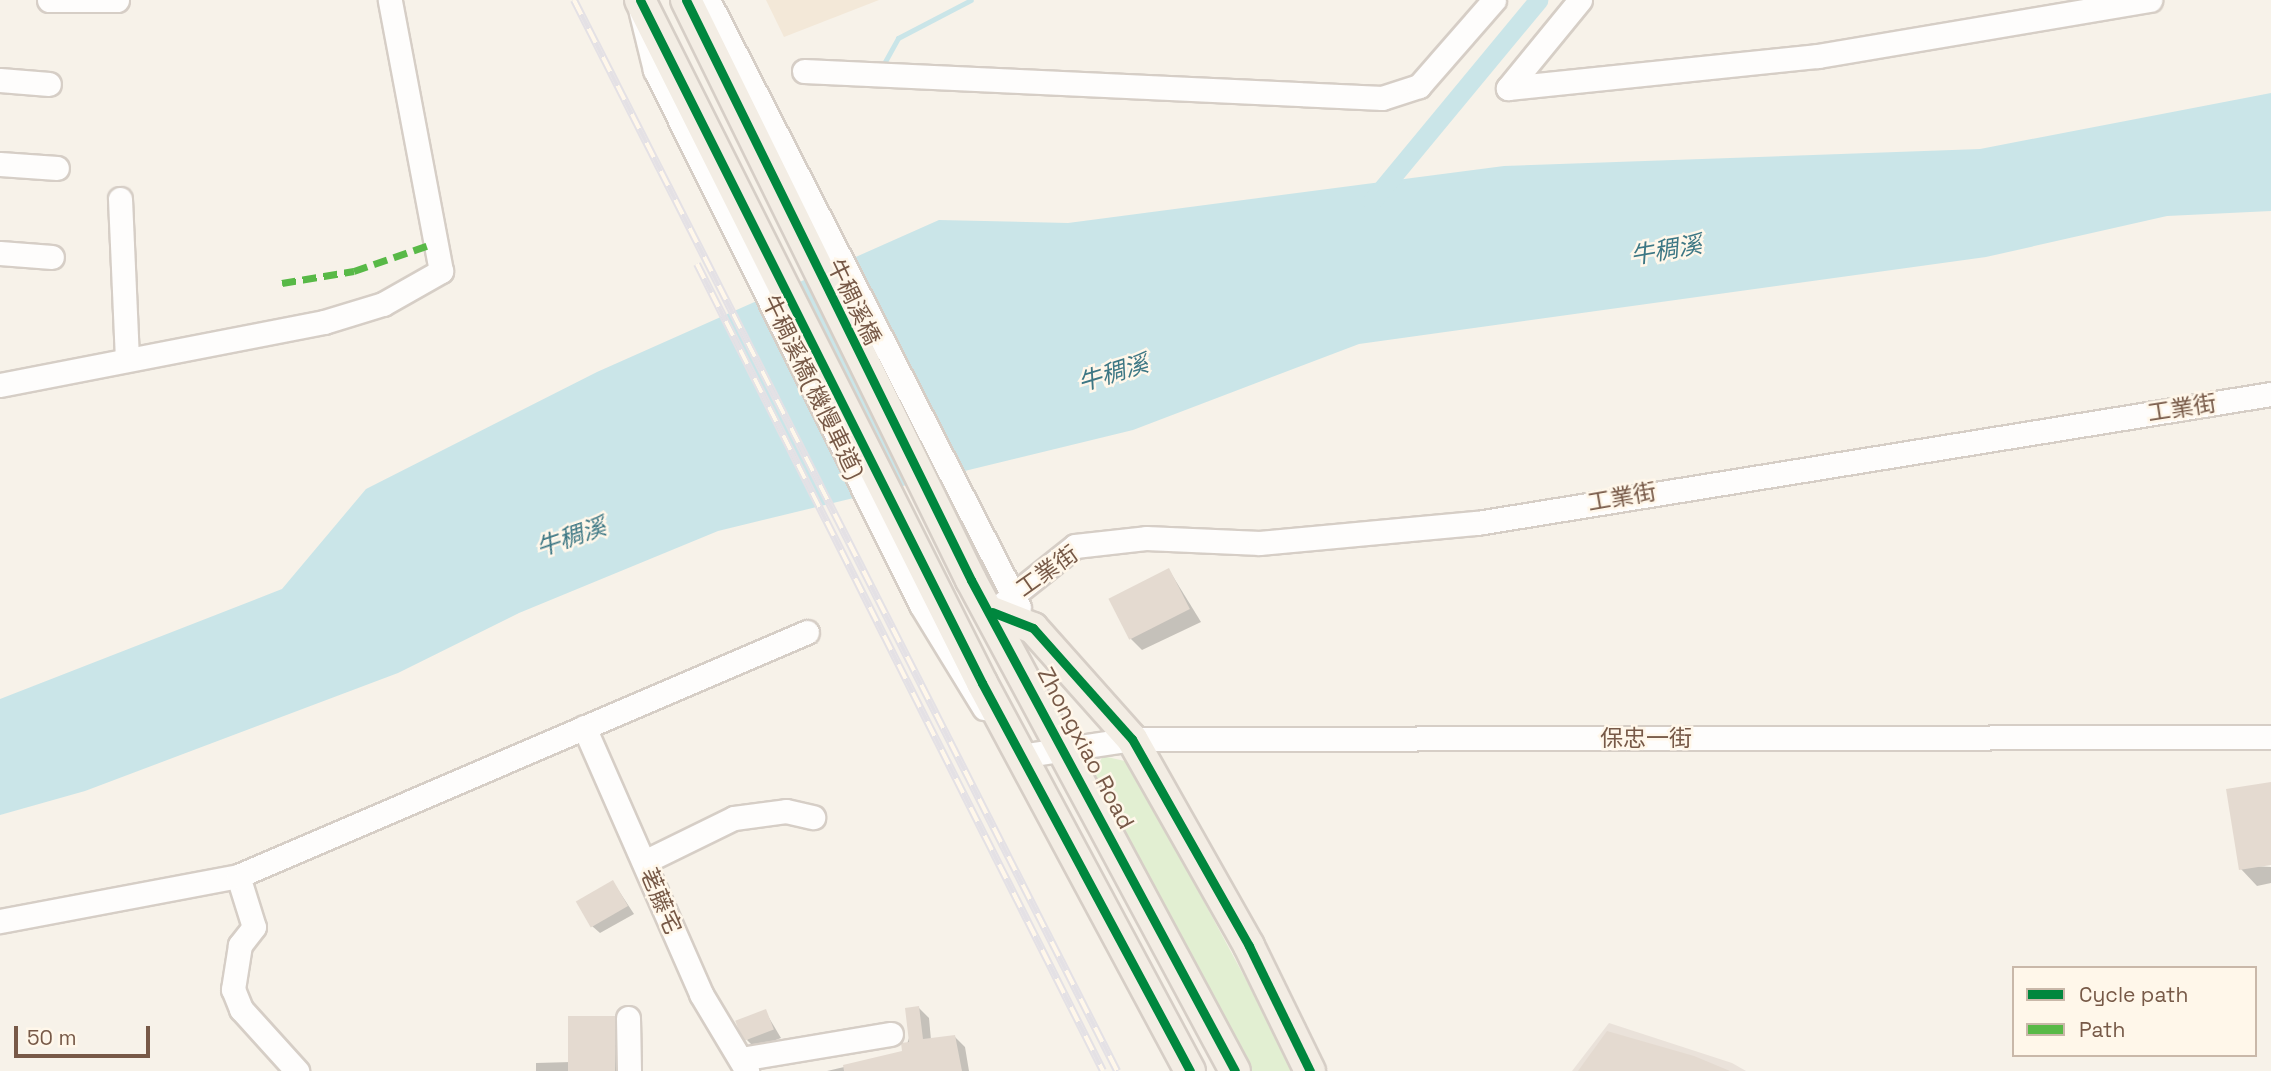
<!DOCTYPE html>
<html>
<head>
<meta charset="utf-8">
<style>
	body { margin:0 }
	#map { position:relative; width:2271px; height:1071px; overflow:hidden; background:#f7f2e9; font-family:"Space Grotesk","Noto Sans TC",sans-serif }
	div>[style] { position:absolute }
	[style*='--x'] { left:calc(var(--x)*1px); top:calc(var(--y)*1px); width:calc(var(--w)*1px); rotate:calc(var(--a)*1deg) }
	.residential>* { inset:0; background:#f3e8d8 }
	.industrial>* { inset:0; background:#eae2da }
	.green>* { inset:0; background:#e2efd2 }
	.water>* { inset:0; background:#cae5e8 }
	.shadow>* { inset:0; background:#0003 }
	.stream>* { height:5px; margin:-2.5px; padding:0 2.5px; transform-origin:2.5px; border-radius:2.5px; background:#cae5e8 }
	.canal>* { height:19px; margin:-9.5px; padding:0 9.5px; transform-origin:9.5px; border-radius:9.5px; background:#cae5e8 }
	.building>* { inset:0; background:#e4dad0; transform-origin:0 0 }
	.roads { filter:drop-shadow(2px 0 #d6cec6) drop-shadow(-2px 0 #d6cec6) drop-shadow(0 2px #d6cec6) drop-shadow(0 -2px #d6cec6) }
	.minor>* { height:23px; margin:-11.5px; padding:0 11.5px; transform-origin:11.5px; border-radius:11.5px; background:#fefdfc }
	.major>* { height:30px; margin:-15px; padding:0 15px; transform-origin:15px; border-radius:15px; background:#f3ede4 }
	.rail>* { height:8px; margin-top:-4px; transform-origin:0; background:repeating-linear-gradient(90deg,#fff7ea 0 16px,#e4e1e5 0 32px); box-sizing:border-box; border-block:2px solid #e4e1e5 }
	.quiet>* { height:7px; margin-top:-3.5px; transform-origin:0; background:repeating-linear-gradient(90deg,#58b947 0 14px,transparent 0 21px) }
	.cycleway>* { height:9px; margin:-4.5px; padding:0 4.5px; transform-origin:4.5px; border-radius:4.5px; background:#00873e }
	span { translate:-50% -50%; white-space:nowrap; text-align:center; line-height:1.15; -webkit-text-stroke:5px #fff7ea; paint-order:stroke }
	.street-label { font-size:23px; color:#775947 }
	.water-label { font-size:24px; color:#3d7784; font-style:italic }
	.legend { position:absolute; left:2012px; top:966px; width:245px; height:91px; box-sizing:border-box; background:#fff7ea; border:2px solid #c9b8a9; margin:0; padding:9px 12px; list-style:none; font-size:21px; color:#775947 }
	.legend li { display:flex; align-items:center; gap:14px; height:35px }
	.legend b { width:35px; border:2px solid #c9b8a9 }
	.scale { position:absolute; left:14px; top:1026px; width:136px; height:32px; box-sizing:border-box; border:4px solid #775947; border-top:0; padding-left:9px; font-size:21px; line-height:24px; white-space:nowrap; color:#775947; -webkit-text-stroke:5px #fff7ea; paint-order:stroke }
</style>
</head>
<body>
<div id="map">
	<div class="residential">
		<div style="clip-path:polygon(766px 0,879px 0,784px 37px)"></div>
	</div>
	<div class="industrial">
		<div style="clip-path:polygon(1609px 1023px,1732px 1063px,1746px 1071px,1572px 1071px)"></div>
	</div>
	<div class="green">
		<div style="clip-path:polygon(1103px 756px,1129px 762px,1295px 1071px,1250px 1071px,1092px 775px)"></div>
	</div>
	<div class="water">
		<div style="clip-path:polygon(2271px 93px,2271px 211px,2167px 216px,1986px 257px,1359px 344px,1133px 430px,718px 531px,519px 613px,398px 673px,85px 791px,0 815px,0 699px,282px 589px,366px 489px,597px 372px,939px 220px,1068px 223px,1504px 166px,1980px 149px)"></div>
	</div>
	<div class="shadow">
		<div style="clip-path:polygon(1169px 570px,1201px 622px,1142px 650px,1130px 638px)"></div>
		<div style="clip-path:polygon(2271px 783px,2271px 863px,2252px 866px,2271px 867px,2271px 883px,2257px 886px,2241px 869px)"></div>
		<div style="clip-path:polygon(613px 882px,634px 914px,600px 933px,592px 926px)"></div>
		<div style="clip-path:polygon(919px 1008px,929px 1018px,931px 1040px,955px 1037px,965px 1047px,969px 1071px,827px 1071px,904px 1053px)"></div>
		<div style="clip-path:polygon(765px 1011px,781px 1038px,755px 1048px,747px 1040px)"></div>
		<div style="clip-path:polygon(614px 1017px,622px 1025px,624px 1071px,536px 1071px,536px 1063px,571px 1062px)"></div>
	</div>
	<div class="stream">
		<div style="--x:882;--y:67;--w:33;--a:-61"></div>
		<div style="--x:898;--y:38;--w:82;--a:-27.5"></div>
	</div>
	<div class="canal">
		<div style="--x:1372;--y:201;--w:261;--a:-50.4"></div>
	</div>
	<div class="building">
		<div style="left:1169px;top:568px;width:46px;height:68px;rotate:63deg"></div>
		<div style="clip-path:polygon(2271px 782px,2271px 865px,2239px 870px,2226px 789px)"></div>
		<div style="left:613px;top:880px;width:30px;height:43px;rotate:60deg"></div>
		<div style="clip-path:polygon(919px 1006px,923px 1039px,955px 1035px,962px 1071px,844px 1071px,843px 1065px,902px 1051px,901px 1043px,909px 1042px,905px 1008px)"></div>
		<div style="left:766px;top:1009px;width:22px;height:33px;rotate:69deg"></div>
		<div style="left:615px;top:1016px;width:55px;height:47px;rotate:90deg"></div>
		<div style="clip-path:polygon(1607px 1031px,1694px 1056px,1730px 1071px,1578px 1071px)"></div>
	</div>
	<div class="roads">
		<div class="minor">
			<div style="--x:49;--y:0;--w:68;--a:0"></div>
			<div style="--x:708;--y:0;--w:682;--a:62.87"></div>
			<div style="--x:1580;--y:0;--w:114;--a:129.3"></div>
			<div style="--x:1508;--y:88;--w:312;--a:-5.9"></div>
			<div style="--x:1818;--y:56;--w:337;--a:-9.6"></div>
			<div style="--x:641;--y:13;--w:59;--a:76.2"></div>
			<div style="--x:655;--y:70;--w:597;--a:63.56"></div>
			<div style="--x:921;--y:605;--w:121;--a:58.5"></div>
			<div style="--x:804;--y:71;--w:579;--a:2.67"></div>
			<div style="--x:1382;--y:98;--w:39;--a:-18"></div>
			<div style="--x:1419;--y:86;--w:114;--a:-48.9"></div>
			<div style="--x:0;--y:80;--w:49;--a:4.7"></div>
			<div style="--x:0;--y:164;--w:57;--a:4"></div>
			<div style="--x:120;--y:199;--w:160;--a:87.5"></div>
			<div style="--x:0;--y:253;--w:52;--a:4.4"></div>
			<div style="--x:0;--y:385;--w:330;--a:-11"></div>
			<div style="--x:324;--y:322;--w:62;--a:-17"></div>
			<div style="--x:383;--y:304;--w:67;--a:-29.6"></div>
			<div style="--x:441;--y:271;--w:276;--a:-100.7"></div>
			<div style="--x:992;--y:612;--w:106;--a:-38.5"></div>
			<div style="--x:1075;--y:546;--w:71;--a:-6.4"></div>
			<div style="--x:1146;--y:538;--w:114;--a:2.5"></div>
			<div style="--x:1260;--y:543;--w:218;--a:-5.3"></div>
			<div style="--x:1477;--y:523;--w:804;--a:-9.23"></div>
			<div style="--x:584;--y:727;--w:292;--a:66.3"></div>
			<div style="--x:701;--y:994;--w:90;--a:59.1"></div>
			<div style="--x:1011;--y:743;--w:16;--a:52"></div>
			<div style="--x:1021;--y:756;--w:112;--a:-8.7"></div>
			<div style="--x:1132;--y:739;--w:1139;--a:-0.1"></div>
			<div style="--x:644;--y:862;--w:100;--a:-26.1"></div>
			<div style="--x:734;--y:818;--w:52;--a:-7.7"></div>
			<div style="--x:786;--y:811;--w:28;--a:13"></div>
			<div style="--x:238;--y:876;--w:53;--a:72.6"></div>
			<div style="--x:254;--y:927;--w:23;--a:128"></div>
			<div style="--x:240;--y:945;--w:45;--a:99"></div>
			<div style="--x:233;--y:989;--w:22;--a:68"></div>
			<div style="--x:241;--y:1009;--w:84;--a:47.9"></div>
			<div style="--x:0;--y:921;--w:242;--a:-10.7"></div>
			<div style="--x:238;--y:876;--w:619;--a:-23.21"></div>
			<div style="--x:628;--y:1018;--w:53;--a:88.9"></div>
			<div style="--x:741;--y:1059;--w:152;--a:-9.5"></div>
		</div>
		<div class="major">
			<div style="--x:640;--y:0;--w:764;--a:63.4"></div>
			<div style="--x:982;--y:683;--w:440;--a:61.8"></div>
			<div style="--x:686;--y:0;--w:646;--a:63.83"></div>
			<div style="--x:971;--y:580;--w:557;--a:61.73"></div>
			<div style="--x:992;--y:612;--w:44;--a:21.3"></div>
			<div style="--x:1033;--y:628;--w:149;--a:48.3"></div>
			<div style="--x:1132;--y:739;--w:238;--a:60.5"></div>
			<div style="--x:1249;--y:946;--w:139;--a:64"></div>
		</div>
	</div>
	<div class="rail">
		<div style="--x:574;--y:0;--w:1201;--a:63.11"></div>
		<div style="--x:697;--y:264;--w:903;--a:63.29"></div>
	</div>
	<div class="quiet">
		<div style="--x:282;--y:283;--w:73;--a:-9.5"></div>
		<div style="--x:354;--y:271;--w:83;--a:-19.1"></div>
	</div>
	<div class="cycleway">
		<div style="--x:640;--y:0;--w:764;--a:63.4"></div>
		<div style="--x:982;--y:683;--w:440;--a:61.8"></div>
		<div style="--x:686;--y:0;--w:646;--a:63.83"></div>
		<div style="--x:971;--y:580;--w:557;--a:61.73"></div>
		<div style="--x:992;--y:612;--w:44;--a:21.3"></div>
		<div style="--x:1033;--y:628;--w:149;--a:48.3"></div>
		<div style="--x:1132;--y:739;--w:238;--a:60.5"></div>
		<div style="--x:1249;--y:946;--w:139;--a:64"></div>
	</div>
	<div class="street-label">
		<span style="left:854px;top:302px;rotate:64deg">牛稠溪橋</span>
		<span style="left:813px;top:387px;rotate:64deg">牛稠溪橋(機慢車道)</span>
		<span style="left:2182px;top:408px;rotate:-9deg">工業街</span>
		<span style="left:1622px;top:497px;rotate:-10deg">工業街</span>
		<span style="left:1047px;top:571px;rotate:-35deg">工業街</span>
		<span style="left:1646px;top:738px">保忠一街</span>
		<span style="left:1086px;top:748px;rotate:62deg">Zhongxiao Road</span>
		<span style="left:661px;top:901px;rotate:67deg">荖藤宅</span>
	</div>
	<div class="water-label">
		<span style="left:1666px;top:250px;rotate:-10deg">牛稠溪</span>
		<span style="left:1113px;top:373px;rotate:-17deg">牛稠溪</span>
		<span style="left:571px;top:537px;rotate:-19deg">牛稠溪</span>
	</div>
	<ul class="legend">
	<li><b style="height:9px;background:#00873e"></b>Cycle path</li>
	<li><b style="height:9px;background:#58b947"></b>Path</li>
	</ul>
	<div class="scale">50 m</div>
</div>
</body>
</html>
